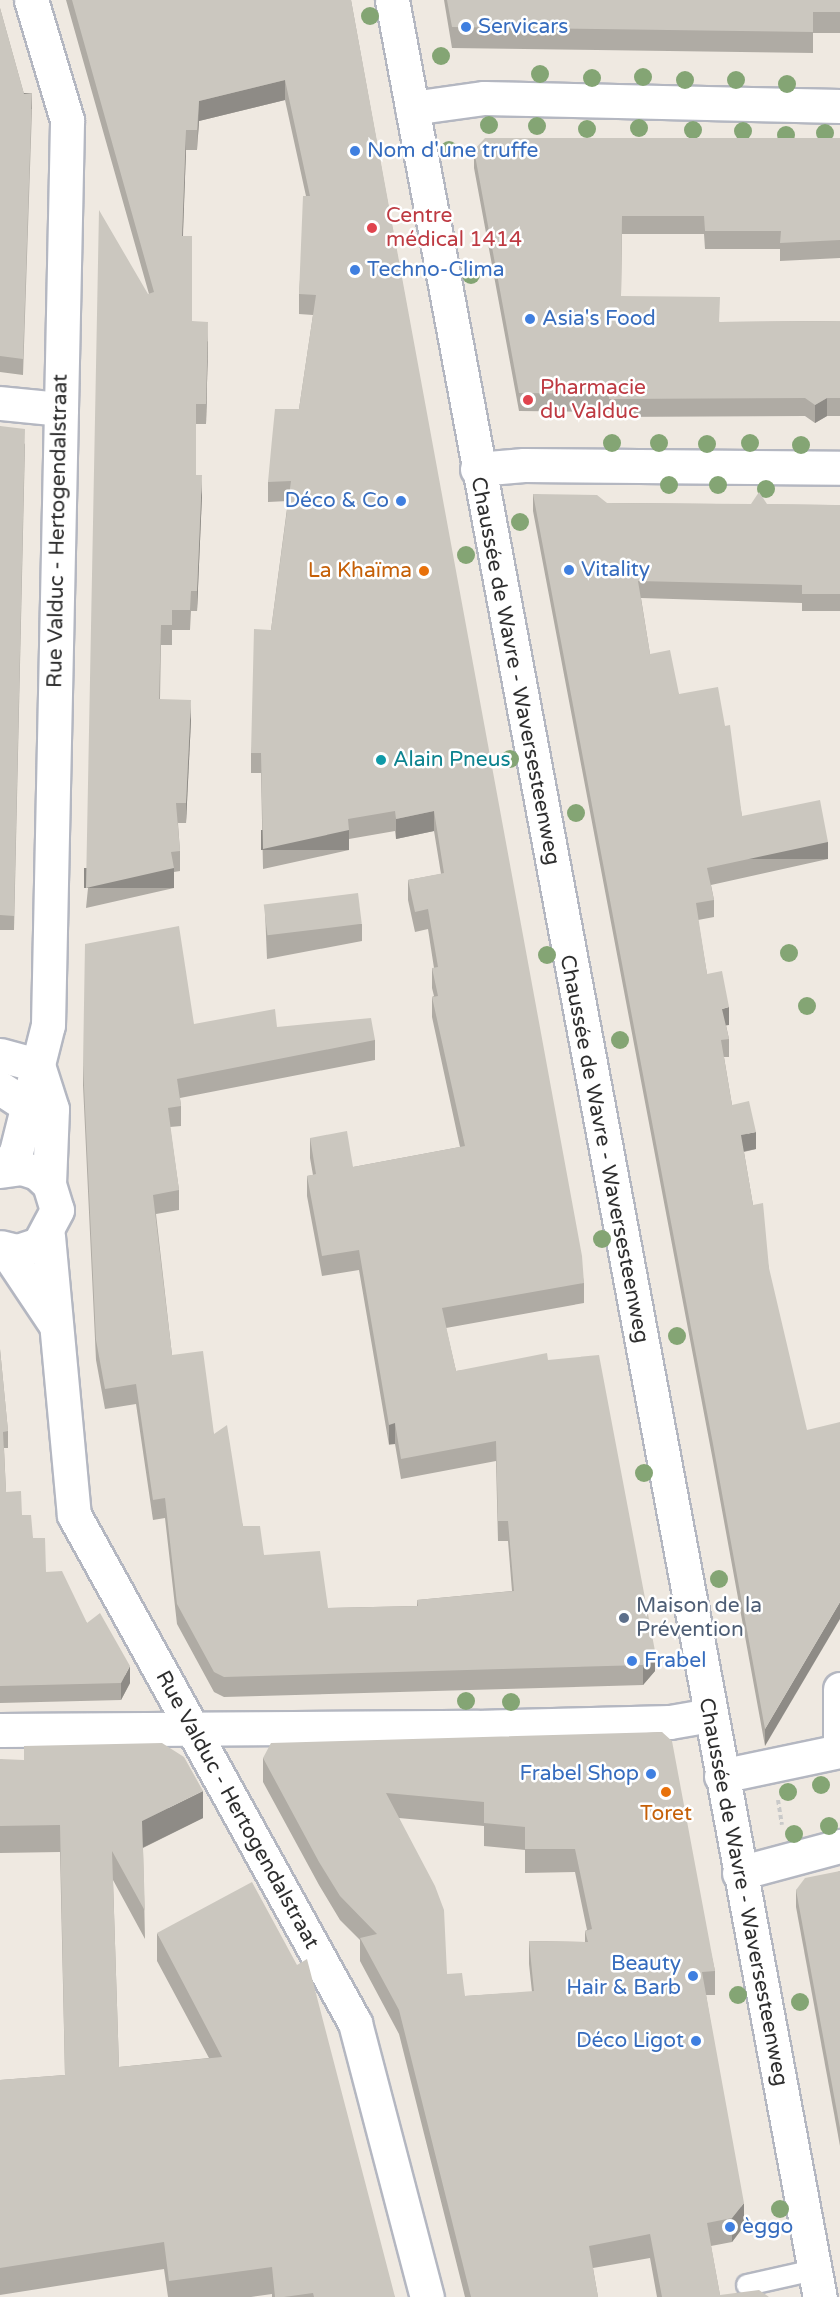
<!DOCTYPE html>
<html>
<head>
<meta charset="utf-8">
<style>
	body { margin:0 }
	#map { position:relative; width:840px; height:2297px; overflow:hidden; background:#efe9e1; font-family:"Varela Round",sans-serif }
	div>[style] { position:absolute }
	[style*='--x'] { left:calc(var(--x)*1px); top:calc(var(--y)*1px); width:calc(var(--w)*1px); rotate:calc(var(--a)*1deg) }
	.path>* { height:4px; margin-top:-2px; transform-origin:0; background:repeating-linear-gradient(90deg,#c9c9c9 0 4.5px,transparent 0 7.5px) }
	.roads { filter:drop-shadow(2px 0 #b4b7c1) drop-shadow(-2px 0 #b4b7c1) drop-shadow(0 2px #b4b7c1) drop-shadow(0 -2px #b4b7c1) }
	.service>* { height:20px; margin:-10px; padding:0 10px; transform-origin:10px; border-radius:10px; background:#fff }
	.minor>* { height:33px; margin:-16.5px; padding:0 16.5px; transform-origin:16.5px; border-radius:16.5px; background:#fff }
	.secondary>* { height:33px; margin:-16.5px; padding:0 16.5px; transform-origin:16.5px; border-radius:16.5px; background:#fff }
	.trees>* { width:18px; height:18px; margin:-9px; border-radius:50%; background:#84a574 }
	.wall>* { inset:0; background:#afaba4 }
	.shaded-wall>* { inset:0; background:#8e8b86; transform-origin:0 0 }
	.building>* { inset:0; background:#cbc7bf; transform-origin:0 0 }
	.dots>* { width:16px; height:16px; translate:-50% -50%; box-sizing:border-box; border:3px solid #fff; border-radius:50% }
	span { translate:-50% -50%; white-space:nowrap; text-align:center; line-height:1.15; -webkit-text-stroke:5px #fff; paint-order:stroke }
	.shop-label { font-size:21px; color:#366cbe }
	.left { translate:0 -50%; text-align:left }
	.right { translate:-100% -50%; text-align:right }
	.health-label { font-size:21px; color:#be3a42 }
	.street-label { font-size:21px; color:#2e2e2e }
	.food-label { font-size:21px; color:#c56008 }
	.culture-label { font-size:21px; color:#0d838f }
	.service-label { font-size:21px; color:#4e5e75 }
</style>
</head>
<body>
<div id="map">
	<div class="path">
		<div style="--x:778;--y:1800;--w:25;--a:81"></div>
	</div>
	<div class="roads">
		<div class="service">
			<div style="--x:747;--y:2285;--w:69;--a:-12.6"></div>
		</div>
		<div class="minor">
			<div style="--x:412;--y:108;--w:73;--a:-7.9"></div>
			<div style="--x:484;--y:98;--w:356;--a:1.3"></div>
			<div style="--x:0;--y:403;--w:61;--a:5.6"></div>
			<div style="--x:477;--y:469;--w:47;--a:-4.9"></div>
			<div style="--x:524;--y:465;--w:316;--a:0.5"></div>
			<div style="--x:0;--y:1055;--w:39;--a:15"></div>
			<div style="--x:38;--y:1065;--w:46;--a:72.3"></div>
			<div style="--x:52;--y:1109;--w:75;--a:92.3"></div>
			<div style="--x:0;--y:1088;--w:30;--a:33"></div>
			<div style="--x:6;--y:1168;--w:19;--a:-58"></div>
			<div style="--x:16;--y:1152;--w:131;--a:-75.9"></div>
			<div style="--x:48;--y:1025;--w:616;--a:-88.79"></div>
			<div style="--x:61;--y:409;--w:289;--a:-88.8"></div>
			<div style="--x:67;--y:120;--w:125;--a:-106.7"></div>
			<div style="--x:0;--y:1171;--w:22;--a:-8"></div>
			<div style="--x:22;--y:1168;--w:16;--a:18"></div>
			<div style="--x:37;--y:1173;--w:16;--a:43"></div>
			<div style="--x:49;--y:1184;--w:27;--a:73"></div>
			<div style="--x:57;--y:1210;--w:38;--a:118"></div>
			<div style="--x:39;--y:1244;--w:23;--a:162"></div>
			<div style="--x:17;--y:1251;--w:17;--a:-167"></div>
			<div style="--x:48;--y:1236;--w:280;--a:84.7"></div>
			<div style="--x:74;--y:1515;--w:581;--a:61.05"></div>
			<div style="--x:355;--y:2023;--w:283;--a:75.3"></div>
			<div style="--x:5;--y:1249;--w:90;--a:56.3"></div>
			<div style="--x:0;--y:1730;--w:477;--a:-0.4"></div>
			<div style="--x:477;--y:1727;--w:193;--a:-1.5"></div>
			<div style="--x:670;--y:1722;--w:41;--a:-9.9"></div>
			<div style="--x:840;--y:1748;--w:59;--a:-90"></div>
			<div style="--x:721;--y:1776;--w:122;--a:-11.9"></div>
			<div style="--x:739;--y:1873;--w:105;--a:-15"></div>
		</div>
		<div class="secondary">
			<div style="--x:392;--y:0;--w:2337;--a:79.45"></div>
		</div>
	</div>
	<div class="trees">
		<div style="left:370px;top:16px"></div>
		<div style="left:441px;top:56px"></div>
		<div style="left:540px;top:74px"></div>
		<div style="left:643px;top:77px"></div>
		<div style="left:592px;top:78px"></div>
		<div style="left:685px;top:80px"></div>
		<div style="left:736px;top:80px"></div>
		<div style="left:787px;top:84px"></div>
		<div style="left:489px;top:125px"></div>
		<div style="left:537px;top:126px"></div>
		<div style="left:639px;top:128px"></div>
		<div style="left:587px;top:129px"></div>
		<div style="left:693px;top:130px"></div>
		<div style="left:743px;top:131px"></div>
		<div style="left:825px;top:133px"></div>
		<div style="left:786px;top:135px"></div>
		<div style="left:449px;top:150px"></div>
		<div style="left:471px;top:275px"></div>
		<div style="left:612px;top:443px"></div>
		<div style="left:659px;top:443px"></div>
		<div style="left:750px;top:443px"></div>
		<div style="left:707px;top:444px"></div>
		<div style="left:801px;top:445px"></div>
		<div style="left:669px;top:485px"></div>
		<div style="left:718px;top:485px"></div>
		<div style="left:766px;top:489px"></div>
		<div style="left:520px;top:522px"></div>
		<div style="left:466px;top:555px"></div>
		<div style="left:510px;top:759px"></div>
		<div style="left:576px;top:813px"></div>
		<div style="left:789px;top:953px"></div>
		<div style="left:547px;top:955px"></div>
		<div style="left:807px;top:1006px"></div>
		<div style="left:620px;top:1040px"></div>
		<div style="left:602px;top:1239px"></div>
		<div style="left:677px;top:1336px"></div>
		<div style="left:644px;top:1473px"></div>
		<div style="left:719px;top:1579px"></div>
		<div style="left:466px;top:1701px"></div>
		<div style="left:511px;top:1702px"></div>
		<div style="left:821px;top:1785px"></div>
		<div style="left:788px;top:1792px"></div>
		<div style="left:829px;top:1826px"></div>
		<div style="left:794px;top:1834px"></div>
		<div style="left:738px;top:1995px"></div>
		<div style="left:800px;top:2002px"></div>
		<div style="left:780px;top:2209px"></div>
	</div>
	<div class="wall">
		<div style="clip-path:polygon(66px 0,351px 0,584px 1283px,584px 1303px,446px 1328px,456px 1371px,548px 1360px,655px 1671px,643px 1685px,224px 1697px,214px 1692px,177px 1624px,165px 1518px,153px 1520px,136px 1404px,105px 1409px,96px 1360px,83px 1085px,83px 1065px,194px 1024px,277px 1027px,375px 1040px,375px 1060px,180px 1098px,181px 1106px,181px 1126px,170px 1127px,179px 1190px,179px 1210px,156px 1214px,172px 1355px,214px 1434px,243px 1526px,264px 1555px,328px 1608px,417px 1606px,417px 1600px,512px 1591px,508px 1541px,498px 1541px,496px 1461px,401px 1479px,395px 1444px,389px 1445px,359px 1270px,322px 1276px,307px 1196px,307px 1176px,313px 1175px,310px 1158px,310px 1138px,353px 1167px,460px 1147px,432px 1017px,432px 997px,434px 996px,432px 988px,432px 968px,434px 968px,428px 929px,415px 932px,408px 900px,408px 880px,441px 874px,434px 831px,396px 839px,395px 831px,349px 839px,349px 850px,263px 869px,261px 773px,251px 773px,251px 753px,271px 630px,288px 501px,268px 502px,268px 482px,299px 409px,313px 315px,299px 314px,299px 294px,306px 196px,285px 100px,199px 121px,197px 150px,186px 150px,183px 236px,192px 321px,208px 342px,206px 424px,196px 424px,196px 475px,202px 495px,197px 611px,191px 611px,190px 630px,172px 630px,172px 645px,161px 645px,160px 699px,191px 720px,186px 823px,178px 823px,180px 851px,180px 871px,174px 872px,174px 888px,86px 908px,148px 294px,149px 294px)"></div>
		<div style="clip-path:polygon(444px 0,840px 0,840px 33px,813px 33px,813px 53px,452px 48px)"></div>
		<div style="clip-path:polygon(0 8px,24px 94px,32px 109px,23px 375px,0 372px)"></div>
		<div style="clip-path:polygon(840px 138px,840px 258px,780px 261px,780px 249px,705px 249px,704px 234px,622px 234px,621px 296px,720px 322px,840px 321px,840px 416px,827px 416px,815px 423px,805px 416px,609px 417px,609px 412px,519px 411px,474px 168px,474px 150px)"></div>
		<div style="clip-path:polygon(0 426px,25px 444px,14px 930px,0 930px)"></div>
		<div style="clip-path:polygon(533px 494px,607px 503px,840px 505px,840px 611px,802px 611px,802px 603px,641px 598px,650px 654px,679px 694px,725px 726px,742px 816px,828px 859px,711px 885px,714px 900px,714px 917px,698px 920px,707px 974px,729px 1025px,726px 1025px,729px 1039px,729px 1057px,724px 1057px,732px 1105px,756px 1149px,744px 1152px,753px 1205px,769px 1268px,765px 1746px,713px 1461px,533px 511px)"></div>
		<div style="clip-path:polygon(265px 911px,362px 924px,362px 941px,267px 959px)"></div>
		<div style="clip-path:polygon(0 1349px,8px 1431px,8px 1448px,4px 1448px,6px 1492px,22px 1515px,33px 1538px,46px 1572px,87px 1623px,130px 1683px,121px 1700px,0 1703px)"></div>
		<div style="clip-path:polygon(evenodd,662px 1732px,715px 1971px,715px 1995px,706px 1995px,744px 2226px,732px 2242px,711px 2246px,720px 2295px,769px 2297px,657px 2297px,650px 2258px,593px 2268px,598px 2297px,465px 2297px,399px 2034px,360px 1961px,360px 1940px,340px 1920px,319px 1885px,263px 1782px,263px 1758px,662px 1732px,399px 1818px,484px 1826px,484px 1846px,525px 1850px,525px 1873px,575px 1872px,587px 1930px,585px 1931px,585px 1942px,529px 1941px,529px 1964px,532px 1992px,465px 1996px,447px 1974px,399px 1818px)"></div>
		<div style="clip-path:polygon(0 1759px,203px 1818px,143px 1848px,145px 1939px,113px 1880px,119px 2067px,209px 2058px,157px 1961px,157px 1933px,395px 2297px,272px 2297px,272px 2294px,251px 2297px,168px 2297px,164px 2269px,0 2295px,0 2080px,65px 2075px,60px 1852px,0 1853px)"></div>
		<div style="clip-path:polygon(840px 1871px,840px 2146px,796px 1907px,796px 1890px)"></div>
	</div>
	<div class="shaded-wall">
		<div style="clip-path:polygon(285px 80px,285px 100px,199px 121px,197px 150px,199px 101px)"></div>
		<div style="left:32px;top:93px;width:16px;height:266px;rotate:90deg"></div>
		<div style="clip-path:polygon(186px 130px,186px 150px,182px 256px,182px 236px)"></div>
		<div style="clip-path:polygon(208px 322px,208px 342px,206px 424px,206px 404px)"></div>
		<div style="clip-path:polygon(827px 398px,827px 416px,815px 423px,815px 405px)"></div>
		<div style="clip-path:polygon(202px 475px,202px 495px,197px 611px,197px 591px)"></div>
		<div style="clip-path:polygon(191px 700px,191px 720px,186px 823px,186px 803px)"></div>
		<div style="clip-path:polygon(434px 811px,434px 831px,396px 839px,396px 819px)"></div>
		<div style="left:349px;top:830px;width:20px;height:88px;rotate:90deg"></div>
		<div style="left:828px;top:842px;width:17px;height:124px;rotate:90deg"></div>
		<div style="left:174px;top:868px;width:20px;height:90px;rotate:90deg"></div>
		<div style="clip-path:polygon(729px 1007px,729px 1025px,722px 1026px,722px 1009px)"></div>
		<div style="clip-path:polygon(756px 1132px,756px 1149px,741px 1152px,741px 1135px)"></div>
		<div style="left:395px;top:1423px;width:21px;height:6px;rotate:90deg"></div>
		<div style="clip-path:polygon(840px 1602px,840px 1619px,765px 1746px,765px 1729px)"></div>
		<div style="clip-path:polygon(655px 1651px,655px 1671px,643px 1685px,643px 1665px)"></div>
		<div style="clip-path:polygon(130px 1666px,130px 1683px,121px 1700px,121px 1683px)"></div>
		<div style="clip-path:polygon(203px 1791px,203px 1818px,142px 1848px,142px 1821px)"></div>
		<div style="clip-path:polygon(744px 2203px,744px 2226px,732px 2242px,732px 2218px)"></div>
	</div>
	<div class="building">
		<div style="clip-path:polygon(72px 0,351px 0,582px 1256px,584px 1283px,442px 1308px,456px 1371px,547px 1353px,548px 1360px,599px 1355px,655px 1651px,643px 1665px,224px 1677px,214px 1672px,177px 1604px,165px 1498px,153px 1500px,136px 1384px,105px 1389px,96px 1340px,83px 1065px,85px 944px,179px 926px,194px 1024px,275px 1009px,277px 1027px,371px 1018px,375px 1040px,177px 1079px,181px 1106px,168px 1108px,179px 1190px,153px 1195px,172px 1355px,203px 1351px,214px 1434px,227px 1425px,243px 1526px,260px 1526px,264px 1555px,320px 1551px,328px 1608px,418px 1606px,417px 1600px,514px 1591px,508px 1521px,498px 1521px,496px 1441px,401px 1459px,395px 1423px,389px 1425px,359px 1250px,322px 1256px,307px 1176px,316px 1174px,310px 1138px,347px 1131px,353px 1167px,465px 1146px,432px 997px,438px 996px,432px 968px,438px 967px,428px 909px,415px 912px,408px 880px,444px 873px,434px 811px,396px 819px,395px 811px,348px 819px,349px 830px,263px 849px,261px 753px,251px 753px,254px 629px,271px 630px,291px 481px,268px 482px,272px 439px,275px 409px,299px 409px,316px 295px,299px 294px,303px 196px,310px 196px,285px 80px,199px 101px,197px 130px,186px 130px,182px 236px,192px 236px,192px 321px,208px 322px,206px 404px,196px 404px,196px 475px,202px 475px,197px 591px,191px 591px,190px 610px,172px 610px,172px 625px,161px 625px,159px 699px,191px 700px,186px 803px,176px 803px,180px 851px,171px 852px,174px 868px,86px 888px,99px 210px,148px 294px,154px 292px)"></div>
		<div style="clip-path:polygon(447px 0,840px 0,840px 12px,813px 12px,813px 32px,452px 27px)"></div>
		<div style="clip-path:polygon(0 8px,24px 94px,32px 93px,23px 359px,0 356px)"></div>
		<div style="clip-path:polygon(485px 138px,840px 138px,840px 240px,780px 243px,781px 231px,705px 231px,704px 216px,622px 216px,621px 296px,720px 297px,719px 322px,840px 321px,840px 398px,827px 398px,815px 405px,805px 398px,609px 399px,609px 394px,519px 393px,474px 150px)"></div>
		<div style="clip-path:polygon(0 426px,25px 429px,14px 916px,0 915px)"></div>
		<div style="clip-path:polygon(759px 492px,767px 504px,840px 505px,840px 594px,802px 594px,802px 585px,638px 581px,650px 654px,670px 650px,679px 694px,718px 687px,725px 726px,730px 725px,742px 816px,820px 800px,828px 842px,707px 868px,714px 900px,696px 903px,707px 974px,722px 971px,729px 1007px,722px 1009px,729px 1039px,721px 1040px,732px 1105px,749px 1101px,756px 1132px,741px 1135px,753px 1205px,763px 1203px,769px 1268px,807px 1430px,840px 1422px,840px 1602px,765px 1729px,713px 1444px,533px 494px,597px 495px,607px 503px,751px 504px)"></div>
		<div style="left:358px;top:893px;width:31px;height:95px;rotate:83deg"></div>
		<div style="clip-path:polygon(0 1349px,8px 1431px,3px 1432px,6px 1492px,21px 1491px,22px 1515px,31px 1515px,33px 1538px,45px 1538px,46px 1572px,62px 1571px,87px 1623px,100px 1613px,130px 1666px,121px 1683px,0 1686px)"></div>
		<div style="clip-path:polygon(evenodd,662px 1732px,672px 1741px,715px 1971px,702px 1972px,744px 2203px,732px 2218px,707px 2223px,720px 2295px,759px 2290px,769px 2297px,662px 2297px,650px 2234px,589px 2246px,598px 2297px,471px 2297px,399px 2010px,360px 1938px,377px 1934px,340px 1896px,319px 1862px,263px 1758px,271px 1743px,662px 1732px,386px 1793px,484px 1802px,484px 1823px,525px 1827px,525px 1849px,575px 1849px,592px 1929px,585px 1931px,588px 1942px,529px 1941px,534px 1991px,465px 1996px,462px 1973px,447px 1974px,444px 1910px,435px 1886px,386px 1793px)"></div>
		<div style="clip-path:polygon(162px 1743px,184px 1757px,203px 1791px,142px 1821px,145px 1911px,112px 1851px,119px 2067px,222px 2057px,157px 1933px,252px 1882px,297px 1965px,307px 1959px,395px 2297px,314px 2297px,313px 2293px,284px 2297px,275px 2297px,272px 2267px,169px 2281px,164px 2242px,0 2268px,0 2080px,65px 2075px,60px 1825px,0 1826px,0 1759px,24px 1760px,24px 1746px)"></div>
		<div style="clip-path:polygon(840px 1871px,840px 2128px,796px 1890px,805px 1878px)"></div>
	</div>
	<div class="dots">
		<div style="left:466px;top:27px;background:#3f7fe0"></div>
		<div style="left:355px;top:151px;background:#3f7fe0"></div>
		<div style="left:372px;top:228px;background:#e0444e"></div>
		<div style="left:355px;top:270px;background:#3f7fe0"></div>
		<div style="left:530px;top:319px;background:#3f7fe0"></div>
		<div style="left:528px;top:400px;background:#e0444e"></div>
		<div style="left:401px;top:501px;background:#3f7fe0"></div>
		<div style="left:569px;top:570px;background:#3f7fe0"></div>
		<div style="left:424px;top:571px;background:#e8710a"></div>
		<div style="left:381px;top:760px;background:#0f9aa8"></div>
		<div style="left:624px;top:1618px;background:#5c6f8a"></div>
		<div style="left:632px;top:1661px;background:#3f7fe0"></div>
		<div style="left:651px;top:1774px;background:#3f7fe0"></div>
		<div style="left:666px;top:1792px;background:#e8710a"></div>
		<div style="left:693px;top:1976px;background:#3f7fe0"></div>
		<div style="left:696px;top:2041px;background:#3f7fe0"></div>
		<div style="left:730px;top:2227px;background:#3f7fe0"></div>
	</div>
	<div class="shop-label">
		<span class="left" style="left:478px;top:27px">Servicars</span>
		<span class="left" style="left:367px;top:151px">Nom d'une truffe</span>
		<span class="left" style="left:367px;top:270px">Techno-Clima</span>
		<span class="left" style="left:542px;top:319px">Asia's Food</span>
		<span class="right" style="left:389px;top:501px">Déco &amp; Co</span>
		<span class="left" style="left:581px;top:570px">Vitality</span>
		<span class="left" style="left:644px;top:1661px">Frabel</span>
		<span class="right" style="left:639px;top:1774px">Frabel Shop</span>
		<span class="right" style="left:681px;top:1976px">Beauty<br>Hair &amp; Barb</span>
		<span class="right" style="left:684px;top:2041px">Déco Ligot</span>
		<span class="left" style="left:742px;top:2227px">èggo</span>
	</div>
	<div class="health-label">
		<span class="left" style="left:386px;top:228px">Centre<br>médical 1414</span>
		<span class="left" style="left:540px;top:400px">Pharmacie<br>du Valduc</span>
	</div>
	<div class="street-label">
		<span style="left:58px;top:531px;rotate:-89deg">Rue Valduc - Hertogendalstraat</span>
		<span style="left:515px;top:671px;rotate:79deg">Chaussée de Wavre - Waversesteenweg</span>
		<span style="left:604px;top:1149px;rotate:79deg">Chaussée de Wavre - Waversesteenweg</span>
		<span style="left:237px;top:1810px;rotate:61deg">Rue Valduc - Hertogendalstraat</span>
		<span style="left:743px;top:1892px;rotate:79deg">Chaussée de Wavre - Waversesteenweg</span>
	</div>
	<div class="food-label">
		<span class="right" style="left:412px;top:571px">La Khaïma</span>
		<span style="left:666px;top:1814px">Toret</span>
	</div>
	<div class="culture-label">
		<span class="left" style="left:393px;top:760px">Alain Pneus</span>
	</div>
	<div class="service-label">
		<span class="left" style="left:636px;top:1618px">Maison de la<br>Prévention</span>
	</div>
</div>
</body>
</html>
